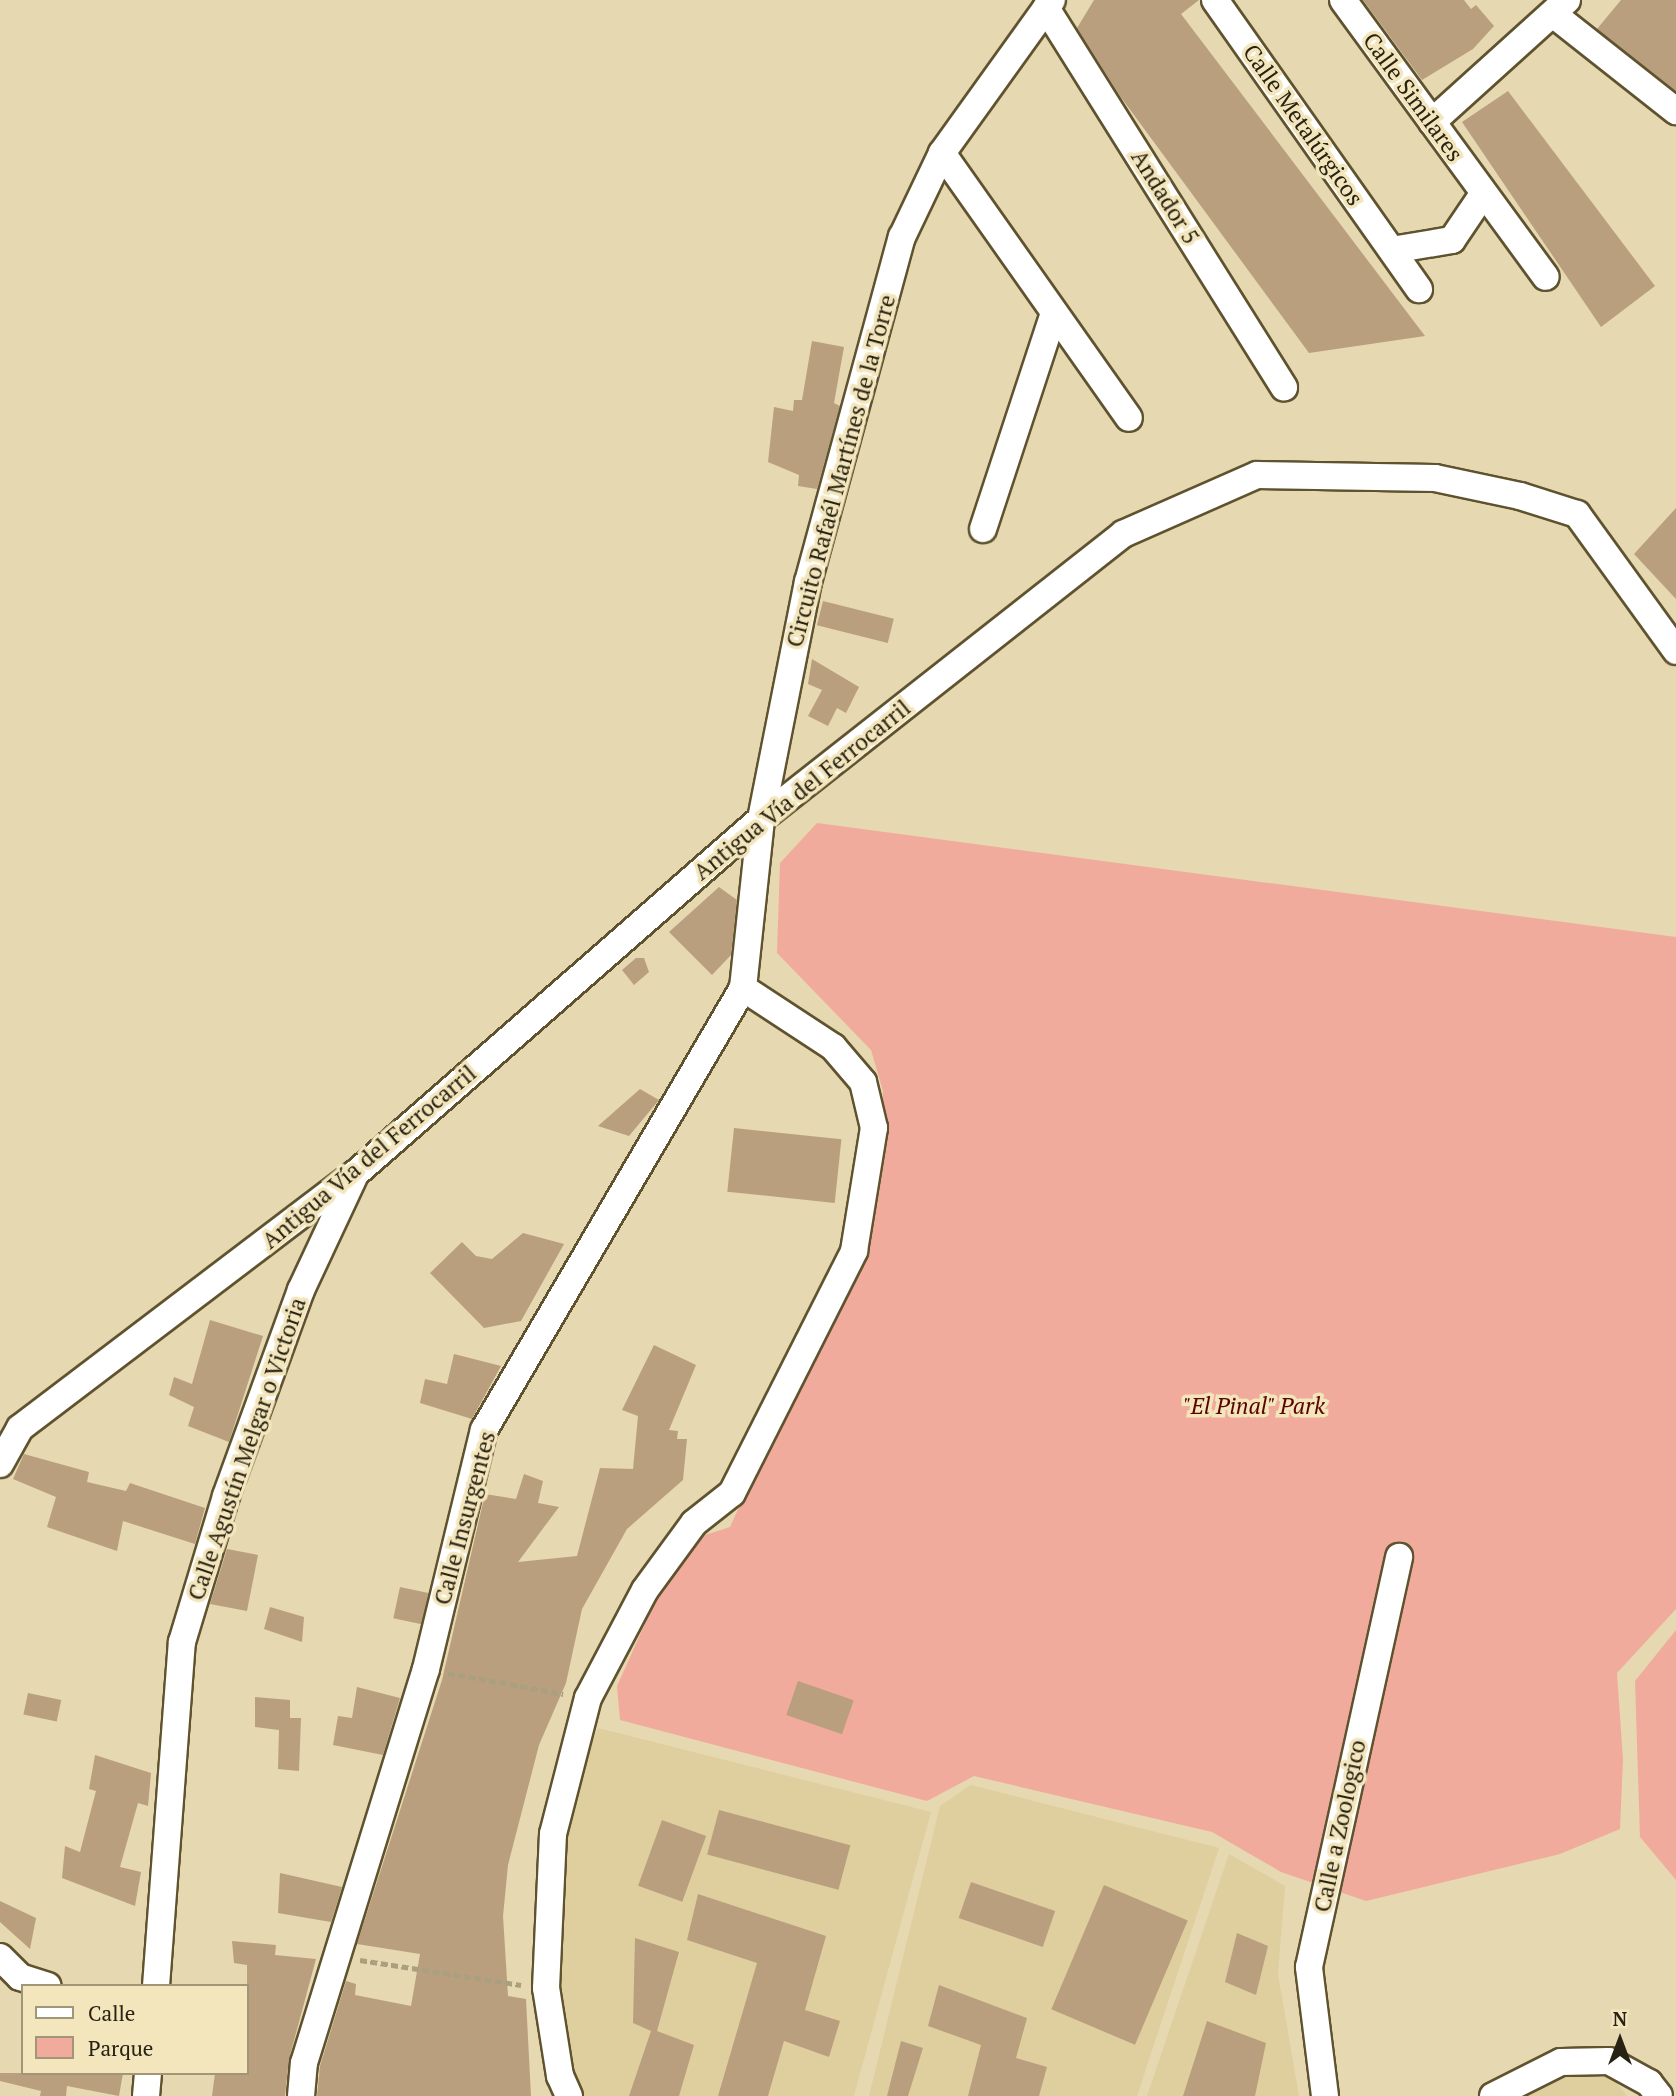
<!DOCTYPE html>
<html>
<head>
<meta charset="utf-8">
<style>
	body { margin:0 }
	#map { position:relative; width:1676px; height:2096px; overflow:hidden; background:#e6d8b0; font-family:"PT Serif",serif }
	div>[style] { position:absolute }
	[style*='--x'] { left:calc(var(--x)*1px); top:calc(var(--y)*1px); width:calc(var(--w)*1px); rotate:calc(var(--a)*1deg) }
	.built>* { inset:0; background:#dfcf9f }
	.green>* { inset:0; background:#f1ab9c }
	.building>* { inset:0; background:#ba9f7e; transform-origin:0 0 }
	.path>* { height:4.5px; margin-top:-2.25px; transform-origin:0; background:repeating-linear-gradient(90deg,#aa9f7e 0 7px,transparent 0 10.5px) }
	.roads { filter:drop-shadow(2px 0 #5f532f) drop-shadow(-2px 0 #5f532f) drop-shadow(0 2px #5f532f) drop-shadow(0 -2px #5f532f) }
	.minor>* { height:26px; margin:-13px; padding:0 13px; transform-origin:13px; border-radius:13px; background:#fff }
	span { translate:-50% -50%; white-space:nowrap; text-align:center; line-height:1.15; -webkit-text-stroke:7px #f3e5bc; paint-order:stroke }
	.street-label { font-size:23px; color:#272213 }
	.park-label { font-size:23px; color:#5a0400; font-style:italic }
	.legend { position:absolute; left:21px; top:1984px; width:228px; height:91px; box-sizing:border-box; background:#f3e5bc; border:2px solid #a19778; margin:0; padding:9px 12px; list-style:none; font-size:21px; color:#272213 }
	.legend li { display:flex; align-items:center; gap:14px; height:35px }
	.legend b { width:35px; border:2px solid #a19778 }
	.north { position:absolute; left:1585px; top:2005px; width:70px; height:70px; -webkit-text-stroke:5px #f3e5bc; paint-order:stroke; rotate:0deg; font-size:19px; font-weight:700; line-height:28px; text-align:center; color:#272213 }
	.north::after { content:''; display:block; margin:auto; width:24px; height:32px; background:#272213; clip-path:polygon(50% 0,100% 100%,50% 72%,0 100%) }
</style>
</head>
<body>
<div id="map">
	<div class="built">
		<div style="clip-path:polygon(598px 1728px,931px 1812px,854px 2096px,581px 2096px,554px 2052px,553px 1830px)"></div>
		<div style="clip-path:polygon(971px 1785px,1219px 1848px,1137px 2096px,869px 2096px,940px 1806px)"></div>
		<div style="clip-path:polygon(1229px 1854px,1285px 1886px,1278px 1974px,1299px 2096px,1147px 2096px)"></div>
		<div style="clip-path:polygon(1569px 2070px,1612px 2077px,1627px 2096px,1519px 2096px)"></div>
	</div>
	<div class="green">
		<div style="clip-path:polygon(817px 823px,1676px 937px,1676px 1609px,1617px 1673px,1623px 1760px,1620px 1829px,1560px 1854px,1366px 1901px,1281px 1872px,1212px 1832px,974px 1776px,927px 1801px,620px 1720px,617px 1686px,658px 1595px,702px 1536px,730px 1527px,871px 1218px,883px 1091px,871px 1050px,777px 953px,780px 863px)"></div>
		<div style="clip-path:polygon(1676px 1630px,1676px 1880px,1640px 1837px,1635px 1681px)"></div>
	</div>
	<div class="building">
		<div style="clip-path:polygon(1094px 0,1199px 0,1181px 14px,1425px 336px,1309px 353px,1120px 96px,1077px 28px)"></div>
		<div style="clip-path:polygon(1363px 0,1464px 0,1471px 9px,1476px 5px,1494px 26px,1473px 49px,1422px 80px)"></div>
		<div style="clip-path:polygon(1621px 0,1676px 0,1676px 91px,1597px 29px)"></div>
		<div style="clip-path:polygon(1508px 91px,1655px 286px,1601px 327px,1462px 122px)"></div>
		<div style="clip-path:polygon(812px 341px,844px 347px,834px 403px,840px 406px,817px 489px,798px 486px,799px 475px,768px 462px,774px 407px,793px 411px,794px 400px,802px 400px)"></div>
		<div style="clip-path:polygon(1676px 508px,1676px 599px,1634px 554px)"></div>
		<div style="left:823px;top:601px;width:73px;height:25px;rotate:14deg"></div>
		<div style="clip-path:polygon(812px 659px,859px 687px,846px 713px,837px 708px,828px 726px,808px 716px,822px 690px,808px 684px)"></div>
		<div style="clip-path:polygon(719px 887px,737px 900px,731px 955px,712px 975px,669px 932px)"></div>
		<div style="clip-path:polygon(636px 958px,644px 958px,649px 972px,634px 985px,622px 970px)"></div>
		<div style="clip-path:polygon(640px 1089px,659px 1100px,629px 1136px,598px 1126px)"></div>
		<div style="left:734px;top:1128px;width:108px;height:64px;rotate:6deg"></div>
		<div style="clip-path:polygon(523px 1233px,564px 1244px,521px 1321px,484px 1328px,430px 1273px,462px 1242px,476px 1256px,492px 1259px)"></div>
		<div style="clip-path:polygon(210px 1320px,263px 1336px,229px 1442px,188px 1426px,194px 1407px,169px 1395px,174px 1377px,192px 1384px)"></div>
		<div style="clip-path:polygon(654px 1345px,696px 1365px,669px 1430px,678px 1431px,677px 1439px,687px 1439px,683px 1480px,627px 1529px,582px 1609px,566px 1683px,539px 1745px,508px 1865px,503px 1916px,508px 1996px,526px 1999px,531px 2096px,317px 2096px,320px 2066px,346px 1981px,356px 1984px,355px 1995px,411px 2006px,420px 1954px,357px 1944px,442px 1680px,485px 1494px,516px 1499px,524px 1474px,543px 1481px,538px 1503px,559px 1507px,518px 1562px,577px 1556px,600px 1468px,633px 1469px,638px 1416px,622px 1410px)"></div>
		<div style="clip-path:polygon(454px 1354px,501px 1366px,472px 1419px,420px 1403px,425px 1379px,447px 1384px)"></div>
		<div style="clip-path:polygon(24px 1454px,89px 1472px,87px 1482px,126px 1491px,130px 1483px,205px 1508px,195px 1544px,123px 1521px,117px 1551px,47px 1527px,56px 1497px,13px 1479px)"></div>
		<div style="clip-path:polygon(227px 1549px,258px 1555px,247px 1611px,210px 1604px)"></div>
		<div style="left:400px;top:1587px;width:29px;height:32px;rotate:12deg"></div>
		<div style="clip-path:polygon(270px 1607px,304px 1617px,302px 1642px,264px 1629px)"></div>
		<div style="left:798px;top:1681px;width:59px;height:36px;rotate:19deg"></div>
		<div style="clip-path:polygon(357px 1687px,400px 1698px,383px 1755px,333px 1745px,338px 1716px,352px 1718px)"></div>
		<div style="left:28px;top:1693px;width:34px;height:22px;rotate:12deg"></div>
		<div style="clip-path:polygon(255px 1697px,290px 1700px,290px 1718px,301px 1718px,299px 1771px,278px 1769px,279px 1730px,255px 1727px)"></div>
		<div style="clip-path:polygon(95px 1755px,151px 1773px,148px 1806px,138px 1803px,120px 1867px,141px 1872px,135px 1906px,62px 1878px,65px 1846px,80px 1852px,96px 1791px,89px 1789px)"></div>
		<div style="left:719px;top:1810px;width:136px;height:46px;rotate:15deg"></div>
		<div style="left:662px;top:1820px;width:47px;height:70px;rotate:20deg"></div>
		<div style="clip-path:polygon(280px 1873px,342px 1887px,331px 1922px,278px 1913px)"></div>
		<div style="left:971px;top:1882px;width:89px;height:38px;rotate:19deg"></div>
		<div style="left:1104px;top:1885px;width:91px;height:135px;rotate:23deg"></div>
		<div style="clip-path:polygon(698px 1894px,826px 1936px,805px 2010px,840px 2021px,829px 2057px,784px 2041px,768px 2096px,718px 2096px,757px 1963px,687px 1940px)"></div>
		<div style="clip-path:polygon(0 1901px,36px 1918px,30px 1949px,0 1922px)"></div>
		<div style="clip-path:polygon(1237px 1933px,1268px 1946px,1256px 1995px,1225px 1982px)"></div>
		<div style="clip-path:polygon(635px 1938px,679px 1952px,657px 2031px,694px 2045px,679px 2096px,629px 2096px,651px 2031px,633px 2023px)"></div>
		<div style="clip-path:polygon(232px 1941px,276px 1945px,275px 1955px,316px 1959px,289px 2059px,285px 2096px,212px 2096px,215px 2073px,247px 2073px,247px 1965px,234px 1963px)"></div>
		<div style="clip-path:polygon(939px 1985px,1027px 2018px,1016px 2058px,1047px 2067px,1039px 2096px,968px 2096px,981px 2045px,928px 2026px)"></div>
		<div style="clip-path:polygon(1207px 2021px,1266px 2043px,1255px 2096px,1183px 2096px)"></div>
		<div style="clip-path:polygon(901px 2041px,923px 2048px,908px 2096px,887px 2096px)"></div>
		<div style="clip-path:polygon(0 2073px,123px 2073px,119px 2096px,67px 2086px,66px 2096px,40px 2096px,41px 2091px,0 2081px)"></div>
	</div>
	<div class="path">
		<div style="--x:448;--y:1673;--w:117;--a:10.3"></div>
		<div style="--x:360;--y:1960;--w:163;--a:8.8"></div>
	</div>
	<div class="roads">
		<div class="minor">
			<div style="--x:1215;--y:0;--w:354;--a:54.8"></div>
			<div style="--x:1343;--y:0;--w:343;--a:53.8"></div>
			<div style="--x:1046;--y:8;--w:448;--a:57.9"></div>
			<div style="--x:1553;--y:14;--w:157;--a:38.3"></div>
			<div style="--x:1432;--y:122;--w:182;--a:-42.1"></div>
			<div style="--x:942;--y:153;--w:324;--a:54.8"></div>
			<div style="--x:1392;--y:250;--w:61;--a:-9.5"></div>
			<div style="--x:1452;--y:240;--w:55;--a:-56"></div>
			<div style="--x:983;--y:529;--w:224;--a:-71.8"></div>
			<div style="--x:0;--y:1464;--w:41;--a:-60.9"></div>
			<div style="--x:20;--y:1428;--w:420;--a:-37.2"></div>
			<div style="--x:355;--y:1174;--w:539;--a:-41.17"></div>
			<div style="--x:761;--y:819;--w:461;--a:-38.2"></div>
			<div style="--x:1123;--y:534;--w:146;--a:-23.8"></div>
			<div style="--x:1257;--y:475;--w:178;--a:1"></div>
			<div style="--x:1435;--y:478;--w:87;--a:12"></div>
			<div style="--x:1520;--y:496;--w:60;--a:17.5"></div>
			<div style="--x:1577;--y:514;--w:169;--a:54.1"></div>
			<div style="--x:0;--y:1957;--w:28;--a:45"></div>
			<div style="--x:20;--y:1977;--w:29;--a:18"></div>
			<div style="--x:156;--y:1986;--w:345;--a:-85.7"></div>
			<div style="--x:182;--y:1642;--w:152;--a:-73.2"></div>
			<div style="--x:226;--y:1496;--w:219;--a:-70"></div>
			<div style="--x:301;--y:1290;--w:123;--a:-64.9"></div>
			<div style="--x:146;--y:2096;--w:23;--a:-85"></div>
			<div style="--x:301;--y:2096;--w:33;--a:-85"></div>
			<div style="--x:304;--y:2063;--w:412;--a:-72.8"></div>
			<div style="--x:426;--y:1669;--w:246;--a:-76.4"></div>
			<div style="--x:484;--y:1430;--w:512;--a:-59.63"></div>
			<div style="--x:569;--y:2096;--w:22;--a:-114"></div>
			<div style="--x:560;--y:2076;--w:89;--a:-99"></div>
			<div style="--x:546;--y:1988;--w:154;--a:-87.4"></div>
			<div style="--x:553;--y:1834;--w:140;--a:-75.6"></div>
			<div style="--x:588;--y:1698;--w:122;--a:-62.2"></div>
			<div style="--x:645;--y:1590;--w:83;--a:-53.8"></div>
			<div style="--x:694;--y:1523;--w:48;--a:-38.3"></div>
			<div style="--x:732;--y:1493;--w:271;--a:-63.2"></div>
			<div style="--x:854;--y:1251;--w:125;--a:-80.8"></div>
			<div style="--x:874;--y:1128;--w:47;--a:-103.4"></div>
			<div style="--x:863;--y:1082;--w:46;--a:-130.6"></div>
			<div style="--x:833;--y:1047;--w:108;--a:-146.8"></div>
			<div style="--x:743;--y:988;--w:170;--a:-83.9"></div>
			<div style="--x:761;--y:819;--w:242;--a:-78.8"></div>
			<div style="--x:808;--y:582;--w:358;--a:-74.8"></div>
			<div style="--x:902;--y:237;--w:93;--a:-64.5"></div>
			<div style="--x:942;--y:153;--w:188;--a:-54.3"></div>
			<div style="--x:1325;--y:2096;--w:130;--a:-97.1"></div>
			<div style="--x:1309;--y:1967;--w:420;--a:-77.6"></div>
			<div style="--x:1493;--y:2096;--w:76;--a:-26.6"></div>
			<div style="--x:1561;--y:2062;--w:48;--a:-1.2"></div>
			<div style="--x:1609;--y:2061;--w:46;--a:28.8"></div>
			<div style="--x:1649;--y:2083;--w:16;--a:52"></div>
		</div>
	</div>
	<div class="street-label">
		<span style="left:1413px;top:97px;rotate:54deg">Calle Similares</span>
		<span style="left:1303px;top:125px;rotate:55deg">Calle Metalúrgicos</span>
		<span style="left:1165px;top:197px;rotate:58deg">Andador 5</span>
		<span style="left:841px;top:471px;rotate:-75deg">Circuito Rafaél Martínes de la Torre</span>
		<span style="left:802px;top:790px;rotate:-39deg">Antigua Vía del Ferrocarril</span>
		<span style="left:369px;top:1157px;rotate:-40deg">Antigua Vía del Ferrocarril</span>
		<span style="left:247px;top:1449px;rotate:-71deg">Calle Agustín Melgar o Victoria</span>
		<span style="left:465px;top:1518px;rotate:-75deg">Calle Insurgentes</span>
		<span style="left:1340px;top:1826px;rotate:-78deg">Calle a Zoologico</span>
	</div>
	<div class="park-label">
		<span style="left:1254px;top:1406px">"El Pinal" Park</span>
	</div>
	<ul class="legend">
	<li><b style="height:9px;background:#fff"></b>Calle</li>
	<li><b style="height:19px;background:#f1ab9c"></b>Parque</li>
	</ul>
	<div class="north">N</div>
</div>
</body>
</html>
